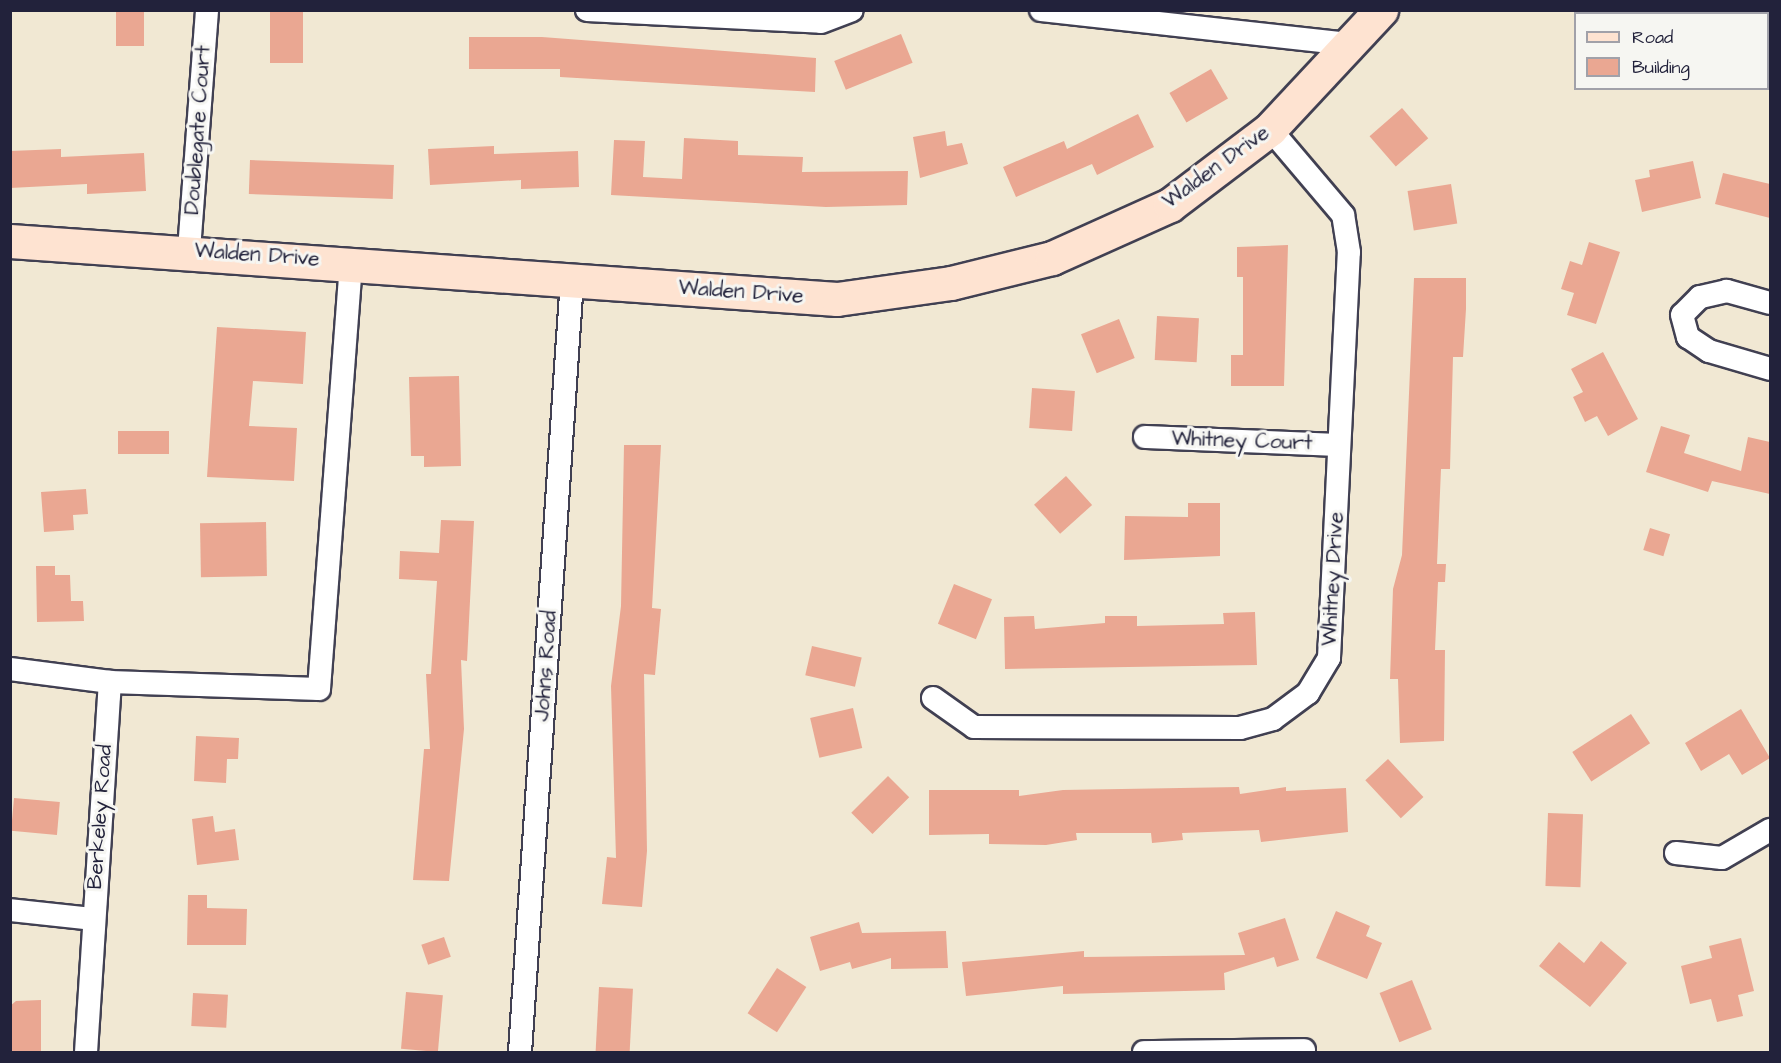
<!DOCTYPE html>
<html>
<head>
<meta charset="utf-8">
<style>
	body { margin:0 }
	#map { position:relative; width:1781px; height:1063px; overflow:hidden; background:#f1e8d3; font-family:"Architects Daughter",sans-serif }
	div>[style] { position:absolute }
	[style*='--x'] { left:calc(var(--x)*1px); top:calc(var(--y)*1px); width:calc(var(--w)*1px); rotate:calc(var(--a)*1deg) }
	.building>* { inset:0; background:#eaa792; transform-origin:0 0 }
	.roads { filter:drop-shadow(2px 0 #414052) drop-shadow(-2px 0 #414052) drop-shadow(0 2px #414052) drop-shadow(0 -2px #414052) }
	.street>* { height:22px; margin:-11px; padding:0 11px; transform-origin:11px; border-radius:11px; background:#fff }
	.secondary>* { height:33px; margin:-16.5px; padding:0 16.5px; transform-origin:16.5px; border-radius:16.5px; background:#fee3d1 }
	span { translate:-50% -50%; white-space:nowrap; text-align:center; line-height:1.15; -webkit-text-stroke:6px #f6f6f2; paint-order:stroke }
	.street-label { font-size:21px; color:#22223b }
	.frame { position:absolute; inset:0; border:12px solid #22223b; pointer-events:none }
	.legend { position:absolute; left:1574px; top:12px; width:195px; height:78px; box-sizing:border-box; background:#f6f6f2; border:2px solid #a1a1a9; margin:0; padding:8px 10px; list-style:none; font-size:18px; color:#22223b }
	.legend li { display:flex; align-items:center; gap:12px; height:30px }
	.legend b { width:30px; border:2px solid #a1a1a9 }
</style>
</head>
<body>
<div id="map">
	<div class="building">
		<div style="left:116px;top:10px;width:28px;height:36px"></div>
		<div style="left:270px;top:10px;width:33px;height:53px"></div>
		<div style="left:901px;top:34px;width:31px;height:72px;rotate:68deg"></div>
		<div style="clip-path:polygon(469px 37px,542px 37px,816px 58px,815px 92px,560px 77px,560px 69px,469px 69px)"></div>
		<div style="left:1211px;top:69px;width:34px;height:48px;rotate:60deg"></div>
		<div style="left:1402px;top:108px;width:40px;height:43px;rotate:49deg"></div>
		<div style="clip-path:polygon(1138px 114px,1154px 147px,1097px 175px,1092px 164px,1016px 197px,1003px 167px,1064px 141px,1067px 149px)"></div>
		<div style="clip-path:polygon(945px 131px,947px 146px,962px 143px,968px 164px,920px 178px,913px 137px)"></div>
		<div style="clip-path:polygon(684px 138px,738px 141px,738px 155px,803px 157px,802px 172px,908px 171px,907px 205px,826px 207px,611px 195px,614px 140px,645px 141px,643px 177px,682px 179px)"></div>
		<div style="clip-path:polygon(494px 146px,494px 154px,578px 151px,579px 187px,521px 189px,521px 180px,430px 185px,428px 149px)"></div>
		<div style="clip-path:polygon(61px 149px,61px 157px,144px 153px,146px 191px,87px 194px,87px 184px,10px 188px,10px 151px)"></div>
		<div style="left:250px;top:160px;width:144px;height:34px;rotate:2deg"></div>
		<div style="clip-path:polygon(1693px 161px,1701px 198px,1642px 212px,1635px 180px,1650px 177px,1649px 170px)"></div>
		<div style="clip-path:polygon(1723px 173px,1770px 184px,1770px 218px,1715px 204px)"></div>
		<div style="left:1451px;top:184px;width:40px;height:44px;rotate:81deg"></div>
		<div style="clip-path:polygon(1589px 242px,1620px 252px,1596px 324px,1567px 315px,1574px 293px,1561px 289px,1570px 261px,1582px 265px)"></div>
		<div style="clip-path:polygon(1288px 245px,1284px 386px,1231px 386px,1231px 355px,1243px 355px,1243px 277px,1237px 277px,1237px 247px)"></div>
		<div style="clip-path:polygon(1414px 278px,1466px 278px,1466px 309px,1463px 357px,1453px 357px,1450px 469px,1441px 469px,1437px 564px,1446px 564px,1445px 582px,1438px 582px,1435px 650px,1445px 650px,1444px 741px,1400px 743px,1398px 679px,1390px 679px,1393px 589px,1402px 555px)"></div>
		<div style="left:1157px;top:316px;width:42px;height:44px;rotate:3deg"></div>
		<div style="left:1119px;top:319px;width:42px;height:41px;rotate:68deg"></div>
		<div style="clip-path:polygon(217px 327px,306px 332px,303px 384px,253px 381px,249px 426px,297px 428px,294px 481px,207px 477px)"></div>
		<div style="clip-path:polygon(1603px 352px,1638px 419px,1608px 436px,1597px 416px,1585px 422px,1573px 397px,1583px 392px,1571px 369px)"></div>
		<div style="clip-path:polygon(459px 376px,461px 466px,424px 467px,424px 456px,411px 456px,409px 377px)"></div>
		<div style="left:1032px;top:388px;width:43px;height:40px;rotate:4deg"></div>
		<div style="clip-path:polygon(1661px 426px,1690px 435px,1684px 453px,1741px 471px,1748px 437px,1770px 442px,1770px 494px,1712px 481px,1708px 492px,1646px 472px)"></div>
		<div style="left:118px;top:431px;width:51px;height:23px"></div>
		<div style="clip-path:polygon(624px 445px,661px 445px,652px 608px,661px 609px,655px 675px,644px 674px,647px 851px,642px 907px,602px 904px,607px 857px,616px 858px,611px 686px,621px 606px)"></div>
		<div style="left:1066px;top:476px;width:39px;height:43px;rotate:48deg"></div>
		<div style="clip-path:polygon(86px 489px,88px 514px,73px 515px,74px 530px,44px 532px,41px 492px)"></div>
		<div style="clip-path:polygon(1188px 503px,1220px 503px,1220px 556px,1124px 560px,1125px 516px,1188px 517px)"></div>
		<div style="clip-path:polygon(441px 520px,474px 521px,467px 661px,461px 660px,464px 729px,449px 881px,413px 880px,424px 749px,430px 749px,426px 674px,431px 674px,437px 581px,399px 579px,400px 551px,439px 553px)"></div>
		<div style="left:266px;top:522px;width:54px;height:66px;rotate:89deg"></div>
		<div style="left:1650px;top:528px;width:21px;height:23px;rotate:17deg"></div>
		<div style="clip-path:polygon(36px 566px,55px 566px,55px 575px,70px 575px,71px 601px,83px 601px,84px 621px,37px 622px)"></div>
		<div style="left:954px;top:584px;width:41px;height:43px;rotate:22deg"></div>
		<div style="clip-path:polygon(1255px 612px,1257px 665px,1005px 669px,1004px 617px,1034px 616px,1035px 629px,1105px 623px,1105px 616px,1137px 616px,1137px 626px,1224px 624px,1223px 613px)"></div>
		<div style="left:812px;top:646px;width:51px;height:30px;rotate:13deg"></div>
		<div style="left:853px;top:708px;width:41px;height:44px;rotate:77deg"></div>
		<div style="clip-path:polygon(1741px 709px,1770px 758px,1742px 775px,1729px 754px,1701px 771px,1685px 743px)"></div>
		<div style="left:1631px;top:714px;width:35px;height:70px;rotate:57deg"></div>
		<div style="clip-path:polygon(196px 736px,239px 738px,238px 759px,227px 759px,226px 783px,194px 781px)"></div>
		<div style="left:1388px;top:759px;width:52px;height:31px;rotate:47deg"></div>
		<div style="left:888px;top:776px;width:30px;height:52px;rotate:45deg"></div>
		<div style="clip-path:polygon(1239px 787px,1240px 794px,1286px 787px,1286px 791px,1346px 788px,1348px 832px,1261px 842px,1259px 830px,1182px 833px,1183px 840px,1152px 843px,1151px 833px,1076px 833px,1077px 840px,1046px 845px,989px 844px,989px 834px,929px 835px,929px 790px,1019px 790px,1019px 796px,1063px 790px)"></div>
		<div style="left:14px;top:798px;width:46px;height:33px;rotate:5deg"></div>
		<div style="left:1548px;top:813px;width:35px;height:73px;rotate:2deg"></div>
		<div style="clip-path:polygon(213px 816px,215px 832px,235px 829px,239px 860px,197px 865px,192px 819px)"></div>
		<div style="clip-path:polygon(188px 895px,207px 895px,207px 908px,247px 909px,246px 945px,187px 945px)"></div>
		<div style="clip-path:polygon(1336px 911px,1370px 926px,1366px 936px,1382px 943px,1367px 979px,1316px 958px)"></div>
		<div style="clip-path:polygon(1285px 918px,1299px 960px,1277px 967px,1274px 957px,1224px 973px,1225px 990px,1063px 994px,1063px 986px,966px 996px,962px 962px,1084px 951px,1084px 957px,1245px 955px,1238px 933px)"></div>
		<div style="clip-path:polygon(859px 922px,862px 933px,946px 931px,948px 968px,891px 969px,891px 958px,852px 969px,850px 962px,820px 971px,810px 937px)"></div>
		<div style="left:444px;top:937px;width:21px;height:24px;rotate:71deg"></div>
		<div style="clip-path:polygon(1741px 938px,1754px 991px,1738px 995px,1743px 1016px,1717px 1022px,1711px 999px,1690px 1004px,1681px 966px,1712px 958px,1709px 946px)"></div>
		<div style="clip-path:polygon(1601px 941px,1627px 963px,1590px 1007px,1539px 966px,1559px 942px,1584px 963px)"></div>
		<div style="left:777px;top:968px;width:35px;height:54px;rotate:33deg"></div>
		<div style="left:1412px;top:980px;width:53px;height:35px;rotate:68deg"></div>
		<div style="left:599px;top:987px;width:34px;height:66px;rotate:3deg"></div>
		<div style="left:406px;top:992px;width:37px;height:57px;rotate:5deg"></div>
		<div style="left:193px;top:993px;width:35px;height:33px;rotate:3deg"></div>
		<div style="clip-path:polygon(41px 1000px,41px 1051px,12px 1051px,10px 1006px,16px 1001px)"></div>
	</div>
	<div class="roads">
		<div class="street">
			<div style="--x:587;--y:10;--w:234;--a:2.9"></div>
			<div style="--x:821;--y:22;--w:33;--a:-21"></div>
			<div style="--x:1041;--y:10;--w:312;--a:6.3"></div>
			<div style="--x:189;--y:250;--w:241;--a:-85.7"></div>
			<div style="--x:1770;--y:303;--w:45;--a:-164.4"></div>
			<div style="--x:1727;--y:291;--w:28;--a:167"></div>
			<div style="--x:1700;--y:297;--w:25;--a:135"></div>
			<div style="--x:1682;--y:315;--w:23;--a:75"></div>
			<div style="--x:1688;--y:337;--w:25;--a:34"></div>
			<div style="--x:1709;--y:351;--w:64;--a:16.4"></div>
			<div style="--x:1145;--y:437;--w:194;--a:2.4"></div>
			<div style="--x:10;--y:669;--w:101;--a:7.4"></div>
			<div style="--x:110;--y:682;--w:209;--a:1.9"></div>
			<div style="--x:319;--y:689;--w:427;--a:-85.7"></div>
			<div style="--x:933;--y:698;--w:50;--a:35.3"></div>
			<div style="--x:974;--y:727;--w:266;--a:0.2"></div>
			<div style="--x:1240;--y:728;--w:34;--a:-15"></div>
			<div style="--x:1273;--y:719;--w:44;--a:-36.6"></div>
			<div style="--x:1308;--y:693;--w:41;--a:-59"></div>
			<div style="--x:1329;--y:658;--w:406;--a:-87.2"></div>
			<div style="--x:1349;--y:252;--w:37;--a:-99"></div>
			<div style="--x:1343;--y:215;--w:113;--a:-130.3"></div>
			<div style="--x:1676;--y:853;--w:46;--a:6.2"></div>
			<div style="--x:1722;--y:858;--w:56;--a:-30.3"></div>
			<div style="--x:10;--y:910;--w:83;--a:6.2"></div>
			<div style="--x:86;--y:1052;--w:371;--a:-86.3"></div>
			<div style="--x:520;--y:1052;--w:774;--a:-86.15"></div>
			<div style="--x:1144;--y:1052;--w:160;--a:-0.7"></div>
		</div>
		<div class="secondary">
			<div style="--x:10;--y:241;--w:829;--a:4.01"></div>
			<div style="--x:837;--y:299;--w:115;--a:-8"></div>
			<div style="--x:951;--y:283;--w:104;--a:-13.9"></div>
			<div style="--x:1052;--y:258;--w:129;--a:-24.2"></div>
			<div style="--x:1170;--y:205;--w:126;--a:-37.2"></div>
			<div style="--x:1270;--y:129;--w:163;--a:-47"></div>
		</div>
	</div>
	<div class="street-label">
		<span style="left:198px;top:130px;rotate:-86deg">Doublegate Court</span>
		<span style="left:1216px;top:167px;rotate:-36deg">Walden Drive</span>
		<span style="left:257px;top:255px;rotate:4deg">Walden Drive</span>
		<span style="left:741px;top:292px;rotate:4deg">Walden Drive</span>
		<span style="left:1242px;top:441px;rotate:2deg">Whitney Court</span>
		<span style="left:1333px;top:579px;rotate:-87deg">Whitney Drive</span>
		<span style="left:546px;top:666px;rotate:-86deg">Johns Road</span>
		<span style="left:100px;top:817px;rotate:-86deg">Berkeley Road</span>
	</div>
	<div class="frame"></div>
	<ul class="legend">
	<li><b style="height:8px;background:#fee3d1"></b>Road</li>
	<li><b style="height:16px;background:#eaa792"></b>Building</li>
	</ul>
</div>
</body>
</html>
